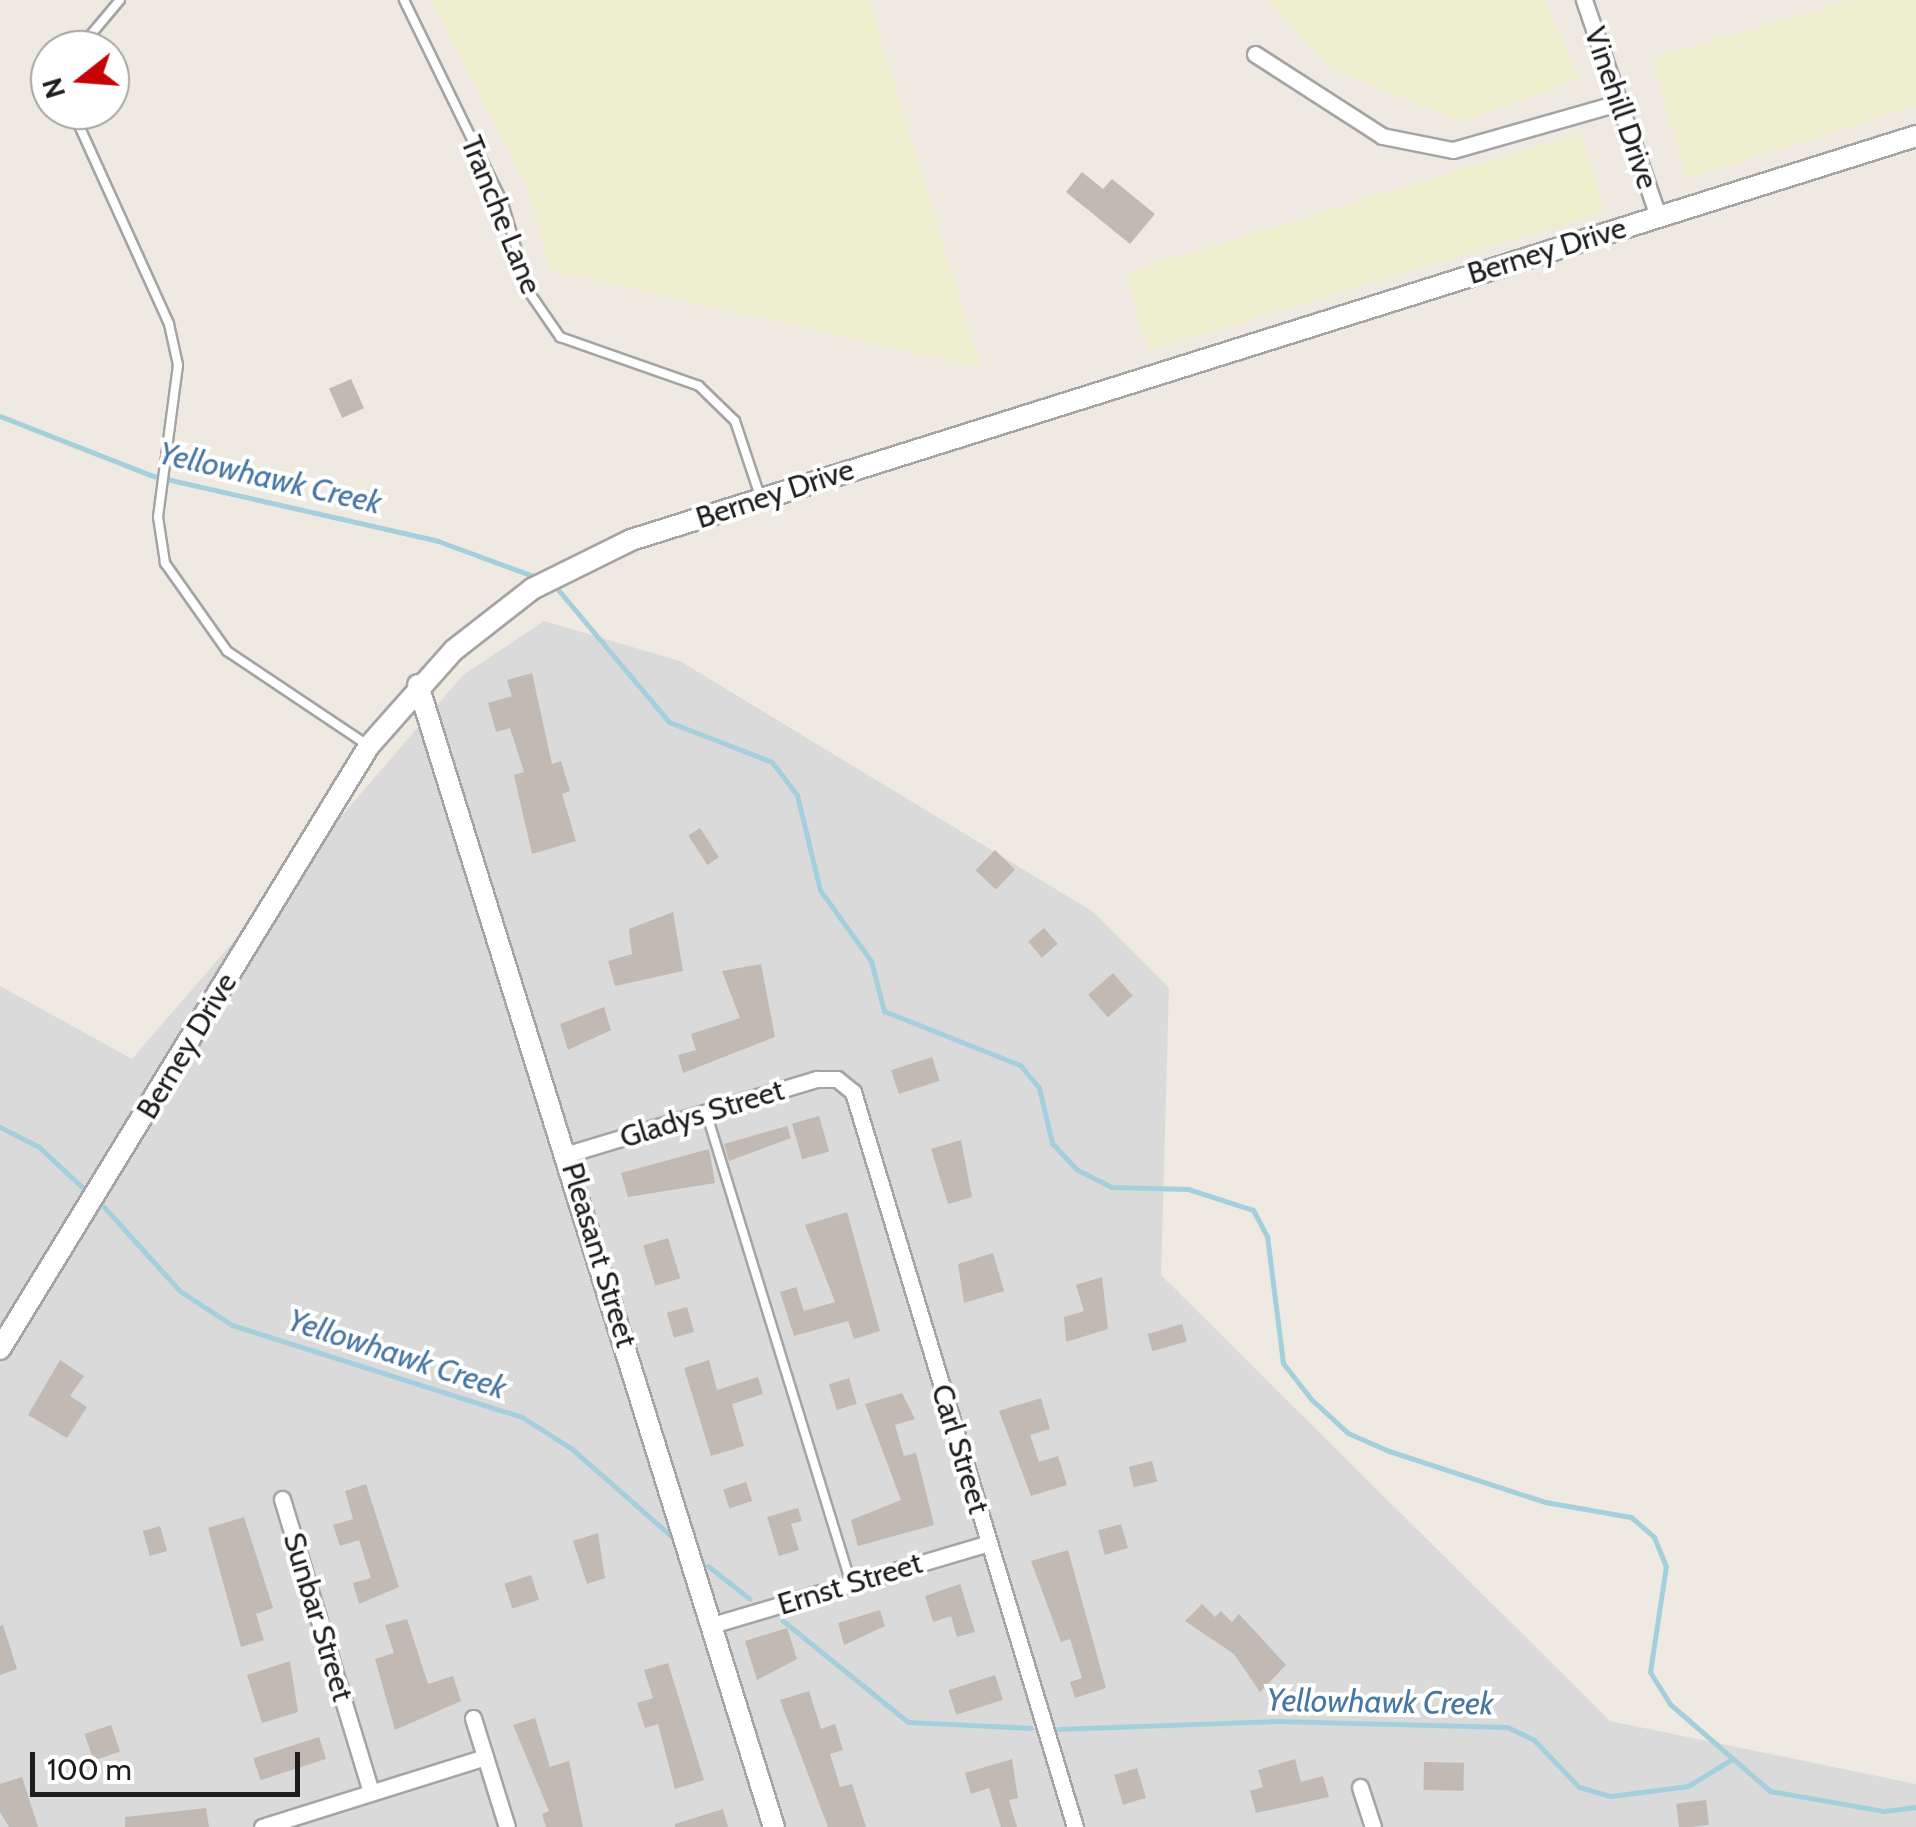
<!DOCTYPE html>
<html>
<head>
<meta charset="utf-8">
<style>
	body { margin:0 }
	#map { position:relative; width:1916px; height:1827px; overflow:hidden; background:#eeeae2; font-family:Cabin,sans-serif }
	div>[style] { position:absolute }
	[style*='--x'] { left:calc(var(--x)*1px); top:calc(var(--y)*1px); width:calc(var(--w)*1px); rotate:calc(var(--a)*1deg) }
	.residential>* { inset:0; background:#dbdada }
	.farmland>* { inset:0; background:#ebedcd; transform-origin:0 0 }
	.stream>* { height:5px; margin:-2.5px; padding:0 2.5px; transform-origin:2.5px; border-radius:2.5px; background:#a3d0dc }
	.building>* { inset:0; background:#c2b9b2; transform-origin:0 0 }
	.roads { filter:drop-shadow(2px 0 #a4a4a4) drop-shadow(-2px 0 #a4a4a4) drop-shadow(0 2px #a4a4a4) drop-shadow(0 -2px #a4a4a4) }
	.service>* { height:8px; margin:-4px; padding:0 4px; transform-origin:4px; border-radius:4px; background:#fff }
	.minor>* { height:15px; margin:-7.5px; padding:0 7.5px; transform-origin:7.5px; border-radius:7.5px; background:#fff }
	.tertiary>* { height:20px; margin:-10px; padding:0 10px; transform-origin:10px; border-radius:10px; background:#fff }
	span { translate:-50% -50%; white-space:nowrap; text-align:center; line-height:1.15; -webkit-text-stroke:8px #fff; paint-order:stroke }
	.street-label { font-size:30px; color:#1d1d1d }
	.water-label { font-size:32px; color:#4777a3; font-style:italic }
	.north { position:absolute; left:30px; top:30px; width:100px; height:100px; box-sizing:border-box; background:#fff; border:2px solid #a5a5a5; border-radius:50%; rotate:253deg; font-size:28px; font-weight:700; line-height:40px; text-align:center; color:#1d1d1d }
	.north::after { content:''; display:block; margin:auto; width:35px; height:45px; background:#c70205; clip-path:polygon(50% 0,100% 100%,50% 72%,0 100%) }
	.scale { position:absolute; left:30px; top:1752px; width:270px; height:45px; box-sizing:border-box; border:5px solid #1d1d1d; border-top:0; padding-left:12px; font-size:30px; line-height:35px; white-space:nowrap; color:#1d1d1d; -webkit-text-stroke:8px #fff; paint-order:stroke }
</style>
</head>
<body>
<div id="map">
	<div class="residential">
		<div style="clip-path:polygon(544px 621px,680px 661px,1092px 911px,1169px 988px,1161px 1275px,1610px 1721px,1916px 1784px,1916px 1827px,0 1827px,0 986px,132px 1059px,463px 675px)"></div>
	</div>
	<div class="farmland">
		<div style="clip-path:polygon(431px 0,869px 0,981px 368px,550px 270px,527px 188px)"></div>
		<div style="clip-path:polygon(1267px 0,1545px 0,1579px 79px,1462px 122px,1332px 69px)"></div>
		<div style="clip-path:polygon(1852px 0,1916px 0,1916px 106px,1687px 179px,1652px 58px)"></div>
		<div style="left:1581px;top:133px;width:82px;height:477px;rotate:73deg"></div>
	</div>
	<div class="stream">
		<div style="--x:0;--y:416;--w:164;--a:21.4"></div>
		<div style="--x:153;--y:476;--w:292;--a:12.8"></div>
		<div style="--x:438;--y:541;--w:101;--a:20.2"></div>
		<div style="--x:555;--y:586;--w:177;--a:50"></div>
		<div style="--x:669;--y:722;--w:110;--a:21.2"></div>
		<div style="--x:772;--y:762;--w:41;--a:52.9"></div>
		<div style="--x:797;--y:795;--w:98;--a:76.4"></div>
		<div style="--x:820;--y:890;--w:87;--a:54.3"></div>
		<div style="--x:871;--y:961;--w:52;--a:75.4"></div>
		<div style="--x:884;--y:1011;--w:146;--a:21.7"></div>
		<div style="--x:1020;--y:1065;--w:30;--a:50"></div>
		<div style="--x:1039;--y:1088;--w:57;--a:76.7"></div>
		<div style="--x:1052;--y:1143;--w:35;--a:47"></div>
		<div style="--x:1076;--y:1169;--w:39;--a:27"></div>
		<div style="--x:1111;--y:1187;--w:77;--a:1.5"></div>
		<div style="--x:1188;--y:1189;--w:68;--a:17.9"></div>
		<div style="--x:1253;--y:1210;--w:30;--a:62"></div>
		<div style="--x:1267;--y:1236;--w:128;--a:82.8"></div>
		<div style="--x:1283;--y:1363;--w:46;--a:52.1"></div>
		<div style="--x:1311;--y:1399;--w:50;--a:42.6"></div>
		<div style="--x:1348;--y:1433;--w:45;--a:23.7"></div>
		<div style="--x:1389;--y:1451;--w:164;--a:18.1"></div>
		<div style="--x:1545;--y:1502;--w:87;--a:9.9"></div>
		<div style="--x:1631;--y:1517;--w:30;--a:41"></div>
		<div style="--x:1654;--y:1537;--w:31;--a:68"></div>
		<div style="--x:1666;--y:1566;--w:107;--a:98.6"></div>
		<div style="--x:1650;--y:1672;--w:38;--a:58"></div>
		<div style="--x:1670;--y:1704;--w:133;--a:41"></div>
		<div style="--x:1770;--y:1791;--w:116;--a:10"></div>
		<div style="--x:1884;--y:1811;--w:32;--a:-7"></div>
		<div style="--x:0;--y:1127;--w:44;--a:27.1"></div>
		<div style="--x:39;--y:1147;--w:62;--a:43"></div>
		<div style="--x:104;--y:1207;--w:113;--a:47.9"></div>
		<div style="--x:180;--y:1291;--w:62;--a:33.2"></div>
		<div style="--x:232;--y:1325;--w:304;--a:17.6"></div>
		<div style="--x:522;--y:1417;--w:59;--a:32.6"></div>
		<div style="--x:572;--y:1449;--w:142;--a:41.3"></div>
		<div style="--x:708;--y:1566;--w:53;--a:38.2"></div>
		<div style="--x:782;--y:1620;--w:162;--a:39"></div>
		<div style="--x:908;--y:1722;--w:123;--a:2.8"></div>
		<div style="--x:1058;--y:1729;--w:219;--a:-2.1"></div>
		<div style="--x:1277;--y:1721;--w:230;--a:1.5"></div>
		<div style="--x:1507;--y:1727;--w:29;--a:25"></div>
		<div style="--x:1533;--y:1739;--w:66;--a:46.2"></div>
		<div style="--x:1579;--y:1787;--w:33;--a:16"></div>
		<div style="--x:1611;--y:1796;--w:78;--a:-7.4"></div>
		<div style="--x:1688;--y:1786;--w:48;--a:-31.4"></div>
	</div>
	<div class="building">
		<div style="clip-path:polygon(1082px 172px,1103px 189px,1112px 179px,1155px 214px,1130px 244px,1066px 192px)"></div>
		<div style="left:351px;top:379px;width:32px;height:24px;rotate:66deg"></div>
		<div style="clip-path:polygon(532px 673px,552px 764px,561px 761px,570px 791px,562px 794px,576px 841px,532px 854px,514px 775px,524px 772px,510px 728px,496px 732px,488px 703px,512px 696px,507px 680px)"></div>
		<div style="left:700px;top:828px;width:35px;height:14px;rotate:57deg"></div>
		<div style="left:995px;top:850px;width:28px;height:28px;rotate:44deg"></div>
		<div style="clip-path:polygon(673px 912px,683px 971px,615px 986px,608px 961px,632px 954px,629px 929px)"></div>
		<div style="left:1044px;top:928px;width:21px;height:21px;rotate:49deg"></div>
		<div style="clip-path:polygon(761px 964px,775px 1037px,683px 1073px,678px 1055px,696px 1050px,691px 1034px,740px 1018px,722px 971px)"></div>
		<div style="left:1113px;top:973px;width:30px;height:33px;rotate:49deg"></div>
		<div style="clip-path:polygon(604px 1007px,611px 1030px,568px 1050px,560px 1024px)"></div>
		<div style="left:932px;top:1057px;width:25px;height:43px;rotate:72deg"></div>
		<div style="left:819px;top:1116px;width:37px;height:28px;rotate:74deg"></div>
		<div style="clip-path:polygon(787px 1126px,791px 1138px,729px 1161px,724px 1144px)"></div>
		<div style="clip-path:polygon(961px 1140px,972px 1197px,948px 1204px,931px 1149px)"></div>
		<div style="clip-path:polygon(709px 1149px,715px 1183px,628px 1197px,621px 1173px)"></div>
		<div style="clip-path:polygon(847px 1212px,880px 1331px,854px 1339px,848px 1321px,794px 1336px,780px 1292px,796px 1287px,804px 1311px,835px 1302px,805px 1225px)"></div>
		<div style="left:668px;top:1238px;width:42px;height:26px;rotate:73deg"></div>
		<div style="clip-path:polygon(993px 1253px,1004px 1291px,964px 1303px,958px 1264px)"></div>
		<div style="clip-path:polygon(1102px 1277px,1108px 1329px,1066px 1342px,1064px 1317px,1084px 1311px,1076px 1285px)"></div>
		<div style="left:687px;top:1307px;width:26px;height:21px;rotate:74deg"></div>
		<div style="left:1182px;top:1324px;width:18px;height:36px;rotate:74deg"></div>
		<div style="clip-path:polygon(60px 1360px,84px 1376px,70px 1396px,87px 1407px,67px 1438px,28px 1415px)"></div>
		<div style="clip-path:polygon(709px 1360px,717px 1390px,758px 1377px,763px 1394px,732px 1404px,744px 1446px,711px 1456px,684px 1368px)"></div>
		<div style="left:849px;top:1378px;width:27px;height:21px;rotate:73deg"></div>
		<div style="clip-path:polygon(902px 1393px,915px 1419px,895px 1425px,904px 1456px,916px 1453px,934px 1525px,858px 1546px,851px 1520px,901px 1500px,865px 1404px)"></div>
		<div style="clip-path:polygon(1041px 1398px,1050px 1429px,1030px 1435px,1039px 1462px,1058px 1456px,1067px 1485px,1031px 1496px,999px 1411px)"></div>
		<div style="left:1152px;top:1461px;width:21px;height:24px;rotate:76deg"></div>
		<div style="left:746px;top:1482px;width:20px;height:24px;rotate:72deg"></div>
		<div style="clip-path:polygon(366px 1484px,399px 1587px,359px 1604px,353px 1583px,371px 1578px,359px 1540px,340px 1546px,333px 1525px,353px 1519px,345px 1491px)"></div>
		<div style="clip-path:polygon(798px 1508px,802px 1521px,791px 1524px,799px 1550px,779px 1556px,767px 1517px)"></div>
		<div style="clip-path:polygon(244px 1517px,273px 1608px,256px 1614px,264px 1640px,241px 1647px,208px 1528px)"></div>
		<div style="left:1121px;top:1524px;width:25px;height:24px;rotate:74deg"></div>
		<div style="left:160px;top:1526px;width:26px;height:18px;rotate:74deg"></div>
		<div style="clip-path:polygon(598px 1533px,605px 1578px,587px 1584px,573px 1541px)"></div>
		<div style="clip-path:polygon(1068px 1550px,1106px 1688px,1075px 1698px,1070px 1682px,1082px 1678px,1070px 1639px,1061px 1642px,1031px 1561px)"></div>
		<div style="left:531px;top:1575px;width:26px;height:28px;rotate:72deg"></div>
		<div style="clip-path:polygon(960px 1584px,975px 1632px,957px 1637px,951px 1616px,933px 1622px,925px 1596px)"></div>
		<div style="clip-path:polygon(1202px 1604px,1215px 1617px,1221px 1611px,1232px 1622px,1239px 1614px,1286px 1665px,1260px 1692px,1234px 1654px,1185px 1621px)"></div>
		<div style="clip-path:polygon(880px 1610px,885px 1626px,844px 1645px,838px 1623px)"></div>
		<div style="clip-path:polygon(407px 1619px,428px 1684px,453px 1676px,461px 1701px,395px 1730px,375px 1659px,394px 1653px,385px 1625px)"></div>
		<div style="clip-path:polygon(3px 1625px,17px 1669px,0 1675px,0 1626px)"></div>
		<div style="clip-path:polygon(787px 1628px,797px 1659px,757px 1680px,745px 1641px)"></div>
		<div style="clip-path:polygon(290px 1661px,298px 1712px,262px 1723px,247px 1675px)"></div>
		<div style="clip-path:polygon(668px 1663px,704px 1780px,675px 1789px,658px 1724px,645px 1728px,637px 1703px,653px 1698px,644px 1670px)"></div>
		<div style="left:995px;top:1675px;width:26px;height:49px;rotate:72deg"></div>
		<div style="clip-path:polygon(809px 1691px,821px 1729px,835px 1724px,843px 1750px,830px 1754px,840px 1787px,852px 1784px,866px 1827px,828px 1827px,780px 1700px)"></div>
		<div style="clip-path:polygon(535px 1718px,550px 1767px,569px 1761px,583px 1827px,546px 1827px,542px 1814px,549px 1811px,513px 1725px)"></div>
		<div style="left:111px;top:1725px;width:28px;height:28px;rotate:71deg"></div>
		<div style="left:319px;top:1737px;width:23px;height:69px;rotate:72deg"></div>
		<div style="clip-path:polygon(1012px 1759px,1018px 1798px,1009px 1800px,1017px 1827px,1001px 1827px,989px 1788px,971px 1794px,965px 1773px)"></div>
		<div style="clip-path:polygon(1295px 1759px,1301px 1782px,1323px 1776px,1329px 1797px,1256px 1813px,1250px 1791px,1263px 1787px,1258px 1770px)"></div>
		<div style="left:1424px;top:1762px;width:40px;height:28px;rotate:1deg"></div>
		<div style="left:1137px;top:1768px;width:31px;height:24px;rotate:73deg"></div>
		<div style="clip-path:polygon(22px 1777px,38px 1827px,9px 1827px,0 1812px,0 1784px)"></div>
		<div style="left:1706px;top:1800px;width:25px;height:30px;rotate:83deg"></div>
		<div style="clip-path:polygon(206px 1808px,209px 1827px,125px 1827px,125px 1817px)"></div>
		<div style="clip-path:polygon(723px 1809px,728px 1827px,675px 1827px,675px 1824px)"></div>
	</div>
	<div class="roads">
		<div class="service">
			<div style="--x:404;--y:0;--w:226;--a:64"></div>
			<div style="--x:503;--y:203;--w:93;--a:73.7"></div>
			<div style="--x:529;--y:292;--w:55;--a:55.4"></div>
			<div style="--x:560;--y:337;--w:147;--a:19.4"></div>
			<div style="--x:699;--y:386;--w:50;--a:44.2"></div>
			<div style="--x:735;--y:421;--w:79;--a:71.6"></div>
			<div style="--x:78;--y:50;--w:65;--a:-50"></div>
			<div style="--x:72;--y:110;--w:235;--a:65.6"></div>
			<div style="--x:169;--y:324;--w:42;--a:77.6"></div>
			<div style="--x:178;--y:365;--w:153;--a:97.5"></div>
			<div style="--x:158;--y:517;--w:47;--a:81.3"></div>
			<div style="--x:165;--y:563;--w:108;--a:54.8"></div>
			<div style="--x:227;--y:651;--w:171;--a:33.8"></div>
			<div style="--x:706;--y:1112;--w:493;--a:72.9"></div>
		</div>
		<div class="minor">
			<div style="--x:1584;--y:0;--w:228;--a:71.1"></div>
			<div style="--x:1255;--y:54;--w:151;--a:32.8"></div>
			<div style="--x:1382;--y:136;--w:72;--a:11.2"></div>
			<div style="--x:1453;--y:150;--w:176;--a:-15.9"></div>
			<div style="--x:568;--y:1154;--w:260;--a:-16.8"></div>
			<div style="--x:817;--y:1079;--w:20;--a:0"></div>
			<div style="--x:837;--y:1079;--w:21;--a:39"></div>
			<div style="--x:853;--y:1092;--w:768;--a:73.19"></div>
			<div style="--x:282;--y:1499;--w:306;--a:73.1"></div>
			<div style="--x:712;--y:1625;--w:288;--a:-16.5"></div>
			<div style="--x:473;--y:1718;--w:114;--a:72.7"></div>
			<div style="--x:1360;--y:1787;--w:42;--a:72"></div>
			<div style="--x:262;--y:1827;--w:234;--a:-17.4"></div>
		</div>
		<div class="tertiary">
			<div style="--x:418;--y:685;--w:1196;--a:72.69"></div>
			<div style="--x:0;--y:1349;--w:707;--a:-58.54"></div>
			<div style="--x:369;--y:746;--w:128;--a:-48.5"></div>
			<div style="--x:454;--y:650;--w:99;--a:-38"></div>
			<div style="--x:532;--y:589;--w:110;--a:-26.3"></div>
			<div style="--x:631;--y:540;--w:1347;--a:-17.45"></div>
		</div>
	</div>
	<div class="street-label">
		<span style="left:1621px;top:108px;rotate:71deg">Vinehill Drive</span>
		<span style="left:501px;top:215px;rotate:68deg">Tranche Lane</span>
		<span style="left:1547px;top:251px;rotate:-17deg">Berney Drive</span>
		<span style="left:775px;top:494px;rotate:-18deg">Berney Drive</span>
		<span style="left:187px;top:1046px;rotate:-59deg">Berney Drive</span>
		<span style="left:702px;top:1114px;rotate:-17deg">Gladys Street</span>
		<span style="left:599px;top:1255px;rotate:73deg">Pleasant Street</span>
		<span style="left:960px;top:1449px;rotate:73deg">Carl Street</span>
		<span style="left:850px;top:1584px;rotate:-17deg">Ernst Street</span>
		<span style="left:318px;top:1617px;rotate:73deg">Sunbar Street</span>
	</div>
	<div class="water-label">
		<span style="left:270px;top:478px;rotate:13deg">Yellowhawk Creek</span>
		<span style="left:397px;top:1354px;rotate:18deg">Yellowhawk Creek</span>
		<span style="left:1380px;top:1702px;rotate:1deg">Yellowhawk Creek</span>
	</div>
	<div class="north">N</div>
	<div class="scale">100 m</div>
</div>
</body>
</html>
